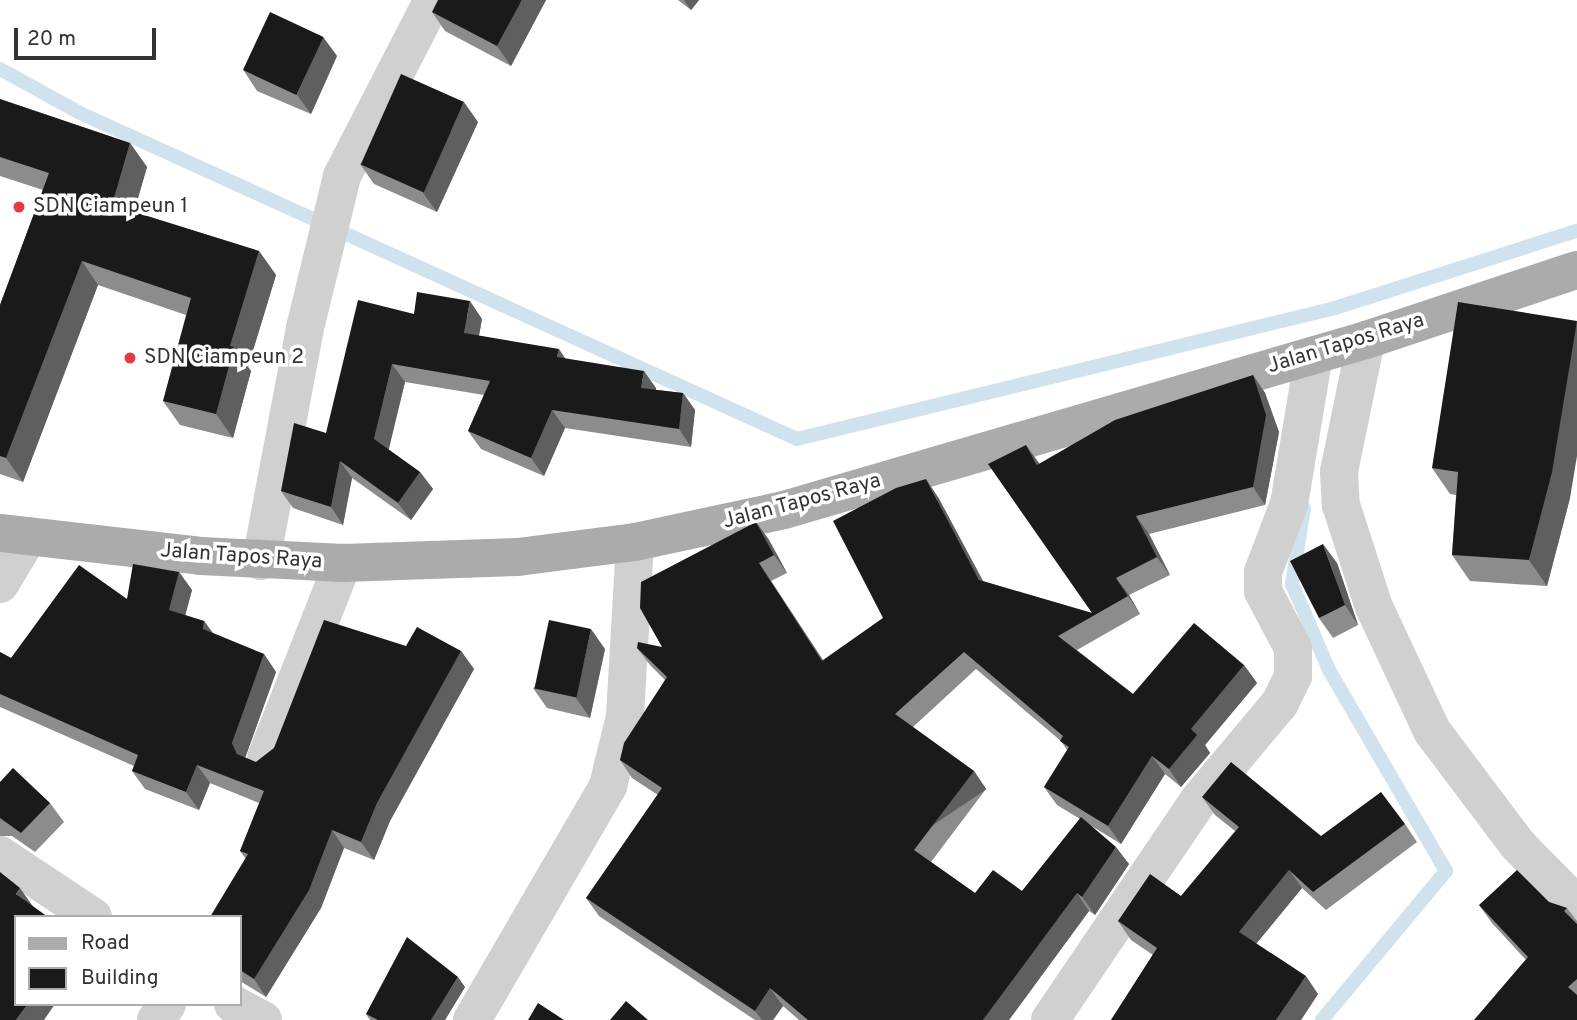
<!DOCTYPE html>
<html>
<head>
<meta charset="utf-8">
<style>
	body { margin:0 }
	#map { position:relative; width:1577px; height:1020px; overflow:hidden; background:#fff; font-family:Overpass,sans-serif }
	div>[style] { position:absolute }
	[style*='--x'] { left:calc(var(--x)*1px); top:calc(var(--y)*1px); width:calc(var(--w)*1px); rotate:calc(var(--a)*1deg) }
	.stream>* { height:14px; margin:-7px; padding:0 7px; transform-origin:7px; border-radius:7px; background:#cfe2ee }
	.minor>* { height:38px; margin:-19px; padding:0 19px; transform-origin:19px; border-radius:19px; background:#d0d0d0 }
	.major>* { height:38px; margin:-19px; padding:0 19px; transform-origin:19px; border-radius:19px; background:#ababab }
	.wall>* { inset:0; background:#8c8c8c }
	.shaded-wall>* { inset:0; background:#5f5f5f; transform-origin:0 0 }
	.building>* { inset:0; background:#1a1a1a; transform-origin:0 0 }
	.dots>* { width:19px; height:19px; translate:-50% -50%; box-sizing:border-box; border:4px solid #fff; border-radius:50% }
	span { translate:-50% -50%; white-space:nowrap; text-align:center; line-height:1.15; -webkit-text-stroke:7px #fff; paint-order:stroke }
	.poi-label { font-size:21px; color:#333 }
	.left { translate:0 -50%; text-align:left }
	.street-label { font-size:21px; color:#333 }
	.legend { position:absolute; left:14px; top:915px; width:228px; height:91px; box-sizing:border-box; background:#fff; border:2px solid #adadad; margin:0; padding:9px 12px; list-style:none; font-size:21px; color:#333 }
	.legend li { display:flex; align-items:center; gap:14px; height:35px }
	.legend b { width:35px; border:2px solid #adadad }
	.scale { position:absolute; left:14px; top:28px; width:142px; height:32px; box-sizing:border-box; border:4px solid #333; border-top:0; padding-left:9px; font-size:21px; line-height:24px; white-space:nowrap; color:#333; -webkit-text-stroke:5px #fff; paint-order:stroke }
</style>
</head>
<body>
<div id="map">
	<div class="stream">
		<div style="--x:0;--y:69;--w:91;--a:28.8"></div>
		<div style="--x:80;--y:113;--w:788;--a:24.45"></div>
		<div style="--x:797;--y:439;--w:554;--a:-13.68"></div>
		<div style="--x:1335;--y:308;--w:254;--a:-17.7"></div>
		<div style="--x:1304;--y:508;--w:77;--a:99"></div>
		<div style="--x:1292;--y:584;--w:94;--a:66.7"></div>
		<div style="--x:1329;--y:670;--w:233;--a:59.8"></div>
		<div style="--x:1446;--y:871;--w:194;--a:129.8"></div>
	</div>
	<div class="minor">
		<div style="--x:1366;--y:340;--w:135;--a:101.6"></div>
		<div style="--x:1339;--y:472;--w:33;--a:87"></div>
		<div style="--x:1341;--y:505;--w:107;--a:72.1"></div>
		<div style="--x:1374;--y:607;--w:137;--a:64.9"></div>
		<div style="--x:1432;--y:731;--w:141;--a:53"></div>
		<div style="--x:1517;--y:844;--w:86;--a:45.5"></div>
		<div style="--x:261;--y:561;--w:237;--a:-79.3"></div>
		<div style="--x:305;--y:328;--w:156;--a:-76.3"></div>
		<div style="--x:342;--y:176;--w:198;--a:-62.7"></div>
		<div style="--x:0;--y:584;--w:56;--a:-58.9"></div>
		<div style="--x:266;--y:758;--w:210;--a:-68.5"></div>
		<div style="--x:0;--y:855;--w:112;--a:33.7"></div>
		<div style="--x:233;--y:1004;--w:34;--a:28"></div>
		<div style="--x:156;--y:1020;--w:19;--a:-55"></div>
		<div style="--x:472;--y:1020;--w:271;--a:-59.8"></div>
		<div style="--x:608;--y:786;--w:72;--a:-76.3"></div>
		<div style="--x:625;--y:716;--w:174;--a:-86.7"></div>
		<div style="--x:1050;--y:1020;--w:264;--a:-55.9"></div>
		<div style="--x:1198;--y:801;--w:128;--a:-50.1"></div>
		<div style="--x:1280;--y:703;--w:30;--a:-64"></div>
		<div style="--x:1293;--y:676;--w:28;--a:-90"></div>
		<div style="--x:1293;--y:648;--w:64;--a:-117.8"></div>
		<div style="--x:1263;--y:591;--w:19;--a:-90"></div>
		<div style="--x:1263;--y:572;--w:73;--a:-69.1"></div>
		<div style="--x:1289;--y:504;--w:151;--a:-80.5"></div>
	</div>
	<div class="major">
		<div style="--x:0;--y:533;--w:202;--a:6.5"></div>
		<div style="--x:201;--y:556;--w:142;--a:2.8"></div>
		<div style="--x:343;--y:563;--w:175;--a:-2"></div>
		<div style="--x:518;--y:557;--w:118;--a:-7.3"></div>
		<div style="--x:635;--y:542;--w:152;--a:-12.1"></div>
		<div style="--x:784;--y:510;--w:606;--a:-16.28"></div>
		<div style="--x:1366;--y:340;--w:222;--a:-18.4"></div>
	</div>
	<div class="wall">
		<div style="clip-path:polygon(546px 0,511px 66px,445px 31px,432px 12px)"></div>
		<div style="clip-path:polygon(678px 0,699px 0,691px 10px)"></div>
		<div style="clip-path:polygon(323px 37px,337px 56px,311px 114px,257px 91px,244px 71px)"></div>
		<div style="clip-path:polygon(0 99px,130px 143px,147px 167px,134px 212px,259px 251px,276px 275px,248px 367px,251px 371px,233px 438px,180px 425px,163px 401px,186px 315px,98px 285px,23px 482px,0 474px,0 305px,43px 190px,0 176px)"></div>
		<div style="clip-path:polygon(478px 122px,437px 212px,374px 184px,360px 164px)"></div>
		<div style="clip-path:polygon(414px 314px,482px 319px,479px 336px,565px 359px,656px 388px,656px 390px,683px 393px,695px 410px,691px 447px,565px 428px,544px 476px,481px 449px,468px 431px,484px 395px,405px 382px,388px 449px,420px 472px,433px 489px,411px 520px,352px 478px,343px 525px,293px 508px,281px 491px,326px 433px)"></div>
		<div style="clip-path:polygon(1577px 321px,1570px 498px,1547px 586px,1470px 581px,1452px 555px,1456px 495px,1450px 494px,1432px 468px)"></div>
		<div style="clip-path:polygon(evenodd,1253px 375px,1265px 393px,1279px 432px,1265px 505px,1149px 534px,1170px 575px,1129px 595px,1140px 614px,1077px 650px,1133px 694px,1244px 665px,1257px 683px,1205px 745px,1210px 753px,1181px 787px,1165px 774px,1121px 844px,1090px 825px,1129px 864px,1095px 915px,1089px 911px,1009px 1020px,799px 1020px,783px 1006px,773px 1020px,755px 1020px,599px 916px,586px 898px,658px 795px,632px 778px,620px 760px,665px 680px,650px 665px,637px 648px,662px 647px,756px 522px,769px 540px,787px 573px,771px 581px,823px 660px,883px 618px,938px 497px,983px 581px,1092px 613px,1039px 464px,1253px 375px,976px 669px,1061px 741px,1067px 750px,1044px 787px,1057px 805px,1080px 819px,1022px 891px,975px 893px,931px 862px,986px 789px,974px 771px,913px 727px,976px 669px)"></div>
		<div style="clip-path:polygon(1337px 563px,1358px 625px,1333px 638px,1319px 618px)"></div>
		<div style="clip-path:polygon(179px 572px,192px 590px,185px 615px,204px 621px,213px 633px,264px 654px,276px 672px,245px 758px,256px 762px,406px 646px,461px 651px,474px 669px,390px 821px,374px 860px,344px 848px,321px 908px,266px 997px,240px 981px,240px 917px,246px 859px,240px 851px,259px 803px,210px 783px,199px 810px,145px 789px,132px 771px,134px 766px,0 707px,0 652px,11px 658px)"></div>
		<div style="clip-path:polygon(605px 649px,590px 718px,547px 708px,533px 688px)"></div>
		<div style="clip-path:polygon(0 782px,50px 803px,64px 822px,35px 852px,12px 836px,0 836px)"></div>
		<div style="clip-path:polygon(1202px 797px,1321px 836px,1405px 824px,1417px 842px,1326px 910px,1302px 888px,1256px 944px,1318px 994px,1301px 1020px,1111px 1020px,1153px 955px,1131px 940px,1118px 921px,1181px 896px,1235px 831px,1215px 815px)"></div>
		<div style="clip-path:polygon(1549px 902px,1567px 908px,1577px 921px,1577px 1020px,1526px 960px,1492px 923px,1479px 905px)"></div>
		<div style="clip-path:polygon(465px 987px,445px 1020px,370px 1020px,366px 1014px)"></div>
	</div>
	<div class="shaded-wall">
		<div style="clip-path:polygon(522px 0,546px 0,511px 66px,497px 46px)"></div>
		<div style="clip-path:polygon(684px 0,699px 0,691px 10px)"></div>
		<div style="clip-path:polygon(323px 37px,337px 56px,311px 114px,297px 95px)"></div>
		<div style="clip-path:polygon(464px 102px,478px 122px,437px 212px,423px 193px)"></div>
		<div style="clip-path:polygon(130px 143px,147px 167px,129px 229px,112px 205px)"></div>
		<div style="clip-path:polygon(259px 251px,276px 275px,248px 367px,251px 371px,233px 438px,216px 414px,230px 346px)"></div>
		<div style="clip-path:polygon(82px 261px,98px 285px,23px 482px,6px 458px)"></div>
		<div style="clip-path:polygon(470px 301px,482px 319px,476px 351px,464px 333px)"></div>
		<div style="clip-path:polygon(1577px 321px,1577px 456px,1570px 498px,1547px 586px,1529px 560px)"></div>
		<div style="clip-path:polygon(559px 349px,571px 367px,557px 357px)"></div>
		<div style="clip-path:polygon(392px 364px,405px 382px,387px 457px,374px 439px)"></div>
		<div style="clip-path:polygon(644px 371px,656px 388px,654px 406px,641px 388px)"></div>
		<div style="clip-path:polygon(1253px 375px,1265px 393px,1279px 432px,1265px 505px,1253px 487px)"></div>
		<div style="clip-path:polygon(683px 393px,695px 410px,691px 447px,679px 429px)"></div>
		<div style="clip-path:polygon(552px 410px,565px 428px,544px 476px,531px 458px)"></div>
		<div style="clip-path:polygon(1026px 445px,1039px 463px,1049px 483px,1037px 465px)"></div>
		<div style="clip-path:polygon(340px 461px,352px 478px,343px 525px,331px 507px)"></div>
		<div style="clip-path:polygon(420px 472px,433px 489px,411px 520px,398px 503px)"></div>
		<div style="clip-path:polygon(926px 479px,938px 497px,992px 598px,979px 580px)"></div>
		<div style="clip-path:polygon(1136px 516px,1149px 534px,1170px 575px,1157px 557px)"></div>
		<div style="clip-path:polygon(756px 522px,769px 540px,787px 573px,774px 555px)"></div>
		<div style="clip-path:polygon(1323px 544px,1337px 563px,1358px 625px,1345px 605px)"></div>
		<div style="clip-path:polygon(759px 563px,771px 581px,835px 679px,822px 661px)"></div>
		<div style="clip-path:polygon(179px 572px,192px 590px,182px 628px,169px 610px)"></div>
		<div style="clip-path:polygon(1116px 578px,1129px 595px,1140px 614px)"></div>
		<div style="clip-path:polygon(204px 621px,217px 639px,203px 629px)"></div>
		<div style="clip-path:polygon(591px 629px,605px 649px,590px 718px,576px 698px)"></div>
		<div style="clip-path:polygon(461px 651px,474px 669px,390px 821px,374px 860px,361px 842px,377px 803px)"></div>
		<div style="clip-path:polygon(264px 654px,276px 672px,244px 761px,237px 754px,232px 743px)"></div>
		<div style="clip-path:polygon(1244px 665px,1257px 683px,1205px 745px,1210px 753px,1181px 787px,1169px 769px,1191px 729px)"></div>
		<div style="clip-path:polygon(1152px 756px,1165px 774px,1121px 844px,1108px 826px)"></div>
		<div style="clip-path:polygon(197px 765px,210px 783px,199px 810px,186px 792px)"></div>
		<div style="left:974px;top:771px;width:22px;height:99px;rotate:56deg"></div>
		<div style="clip-path:polygon(332px 830px,344px 848px,321px 908px,266px 997px,254px 979px)"></div>
		<div style="clip-path:polygon(1116px 847px,1129px 864px,1095px 915px,1082px 897px)"></div>
		<div style="clip-path:polygon(1289px 870px,1302px 888px,1251px 950px,1239px 932px)"></div>
		<div style="clip-path:polygon(20px 888px,34px 908px,16px 894px)"></div>
		<div style="clip-path:polygon(1077px 893px,1089px 911px,1009px 1020px,983px 1020px)"></div>
		<div style="clip-path:polygon(1306px 976px,1318px 994px,1301px 1020px,1276px 1020px)"></div>
		<div style="clip-path:polygon(458px 977px,465px 987px,445px 1020px,431px 1020px)"></div>
		<div style="clip-path:polygon(770px 988px,783px 1006px,773px 1020px,762px 1020px,755px 1011px)"></div>
		<div style="clip-path:polygon(28px 1004px,55px 1004px,44px 1020px,16px 1020px)"></div>
	</div>
	<div class="building">
		<div style="clip-path:polygon(438px 0,522px 0,497px 46px,432px 12px)"></div>
		<div style="left:270px;top:12px;width:59px;height:64px;rotate:25deg"></div>
		<div style="left:401px;top:74px;width:69px;height:99px;rotate:24deg"></div>
		<div style="clip-path:polygon(0 99px,130px 143px,112px 205px,259px 251px,230px 346px,234px 347px,216px 414px,163px 401px,191px 298px,82px 261px,6px 458px,0 456px,0 305px,49px 173px,0 157px)"></div>
		<div style="clip-path:polygon(417px 292px,470px 301px,464px 333px,559px 349px,557px 357px,644px 371px,641px 388px,683px 393px,679px 429px,552px 410px,531px 458px,468px 431px,490px 381px,392px 364px,374px 439px,420px 472px,398px 503px,340px 461px,331px 507px,281px 491px,294px 423px,326px 433px,358px 300px,414px 314px)"></div>
		<div style="clip-path:polygon(1458px 302px,1577px 321px,1552px 472px,1529px 560px,1452px 555px,1458px 472px,1432px 468px)"></div>
		<div style="clip-path:polygon(1253px 375px,1266px 415px,1253px 487px,1136px 516px,1157px 557px,1116px 578px,1128px 596px,1058px 636px,1133px 694px,1194px 623px,1244px 665px,1191px 729px,1197px 735px,1169px 769px,1152px 756px,1108px 826px,1044px 787px,1069px 747px,1060px 741px,1063px 736px,964px 652px,895px 714px,974px 771px,914px 850px,975px 893px,993px 870px,1022px 891px,1081px 817px,1116px 847px,1082px 897px,1077px 893px,983px 1020px,808px 1020px,770px 988px,755px 1011px,586px 898px,662px 788px,620px 760px,624px 743px,667px 677px,637px 648px,638px 642px,662px 647px,640px 608px,641px 582px,756px 522px,774px 555px,759px 563px,822px 661px,883px 618px,833px 521px,896px 488px,926px 479px,979px 580px,1092px 613px,988px 464px,1026px 445px,1037px 465px,1115px 420px)"></div>
		<div style="clip-path:polygon(1323px 544px,1345px 605px,1319px 618px,1290px 561px)"></div>
		<div style="clip-path:polygon(133px 564px,179px 572px,169px 610px,204px 621px,203px 629px,264px 654px,232px 743px,237px 754px,256px 762px,274px 748px,324px 620px,406px 646px,417px 627px,461px 651px,377px 803px,361px 842px,332px 830px,309px 890px,254px 979px,240px 970px,240px 917px,210px 917px,248px 854px,240px 851px,264px 791px,197px 765px,186px 792px,132px 771px,138px 755px,0 694px,0 652px,11px 658px,79px 565px,127px 599px)"></div>
		<div style="left:549px;top:620px;width:43px;height:70px;rotate:12deg"></div>
		<div style="clip-path:polygon(1231px 762px,1321px 836px,1381px 792px,1405px 824px,1313px 892px,1289px 870px,1239px 932px,1306px 976px,1276px 1020px,1111px 1020px,1157px 948px,1118px 921px,1150px 874px,1181px 896px,1239px 827px,1202px 797px)"></div>
		<div style="clip-path:polygon(13px 768px,50px 803px,21px 833px,0 818px,0 782px)"></div>
		<div style="clip-path:polygon(1517px 870px,1549px 902px,1567px 908px,1564px 911px,1577px 924px,1577px 979px,1568px 987px,1577px 995px,1577px 1020px,1474px 1020px,1528px 957px,1479px 905px)"></div>
		<div style="clip-path:polygon(0 872px,20px 888px,16px 894px,48px 917px,16px 917px,16px 1004px,28px 1004px,16px 1020px,0 1020px)"></div>
		<div style="clip-path:polygon(407px 937px,458px 977px,431px 1020px,378px 1020px,366px 1014px)"></div>
		<div style="clip-path:polygon(626px 1001px,648px 1020px,610px 1020px)"></div>
		<div style="clip-path:polygon(538px 1003px,564px 1020px,528px 1020px)"></div>
	</div>
	<div class="dots">
		<div style="left:19px;top:207px;background:#e63946"></div>
		<div style="left:130px;top:358px;background:#e63946"></div>
	</div>
	<div class="poi-label">
		<span class="left" style="left:33px;top:207px">SDN Ciampeun 1</span>
		<span class="left" style="left:144px;top:358px">SDN Ciampeun 2</span>
	</div>
	<div class="street-label">
		<span style="left:1346px;top:344px;rotate:-17deg">Jalan Tapos Raya</span>
		<span style="left:802px;top:502px;rotate:-15deg">Jalan Tapos Raya</span>
		<span style="left:241px;top:557px;rotate:4deg">Jalan Tapos Raya</span>
	</div>
	<ul class="legend">
	<li><b style="height:9px;background:#ababab"></b>Road</li>
	<li><b style="height:19px;background:#1a1a1a"></b>Building</li>
	</ul>
	<div class="scale">20 m</div>
</div>
</body>
</html>
